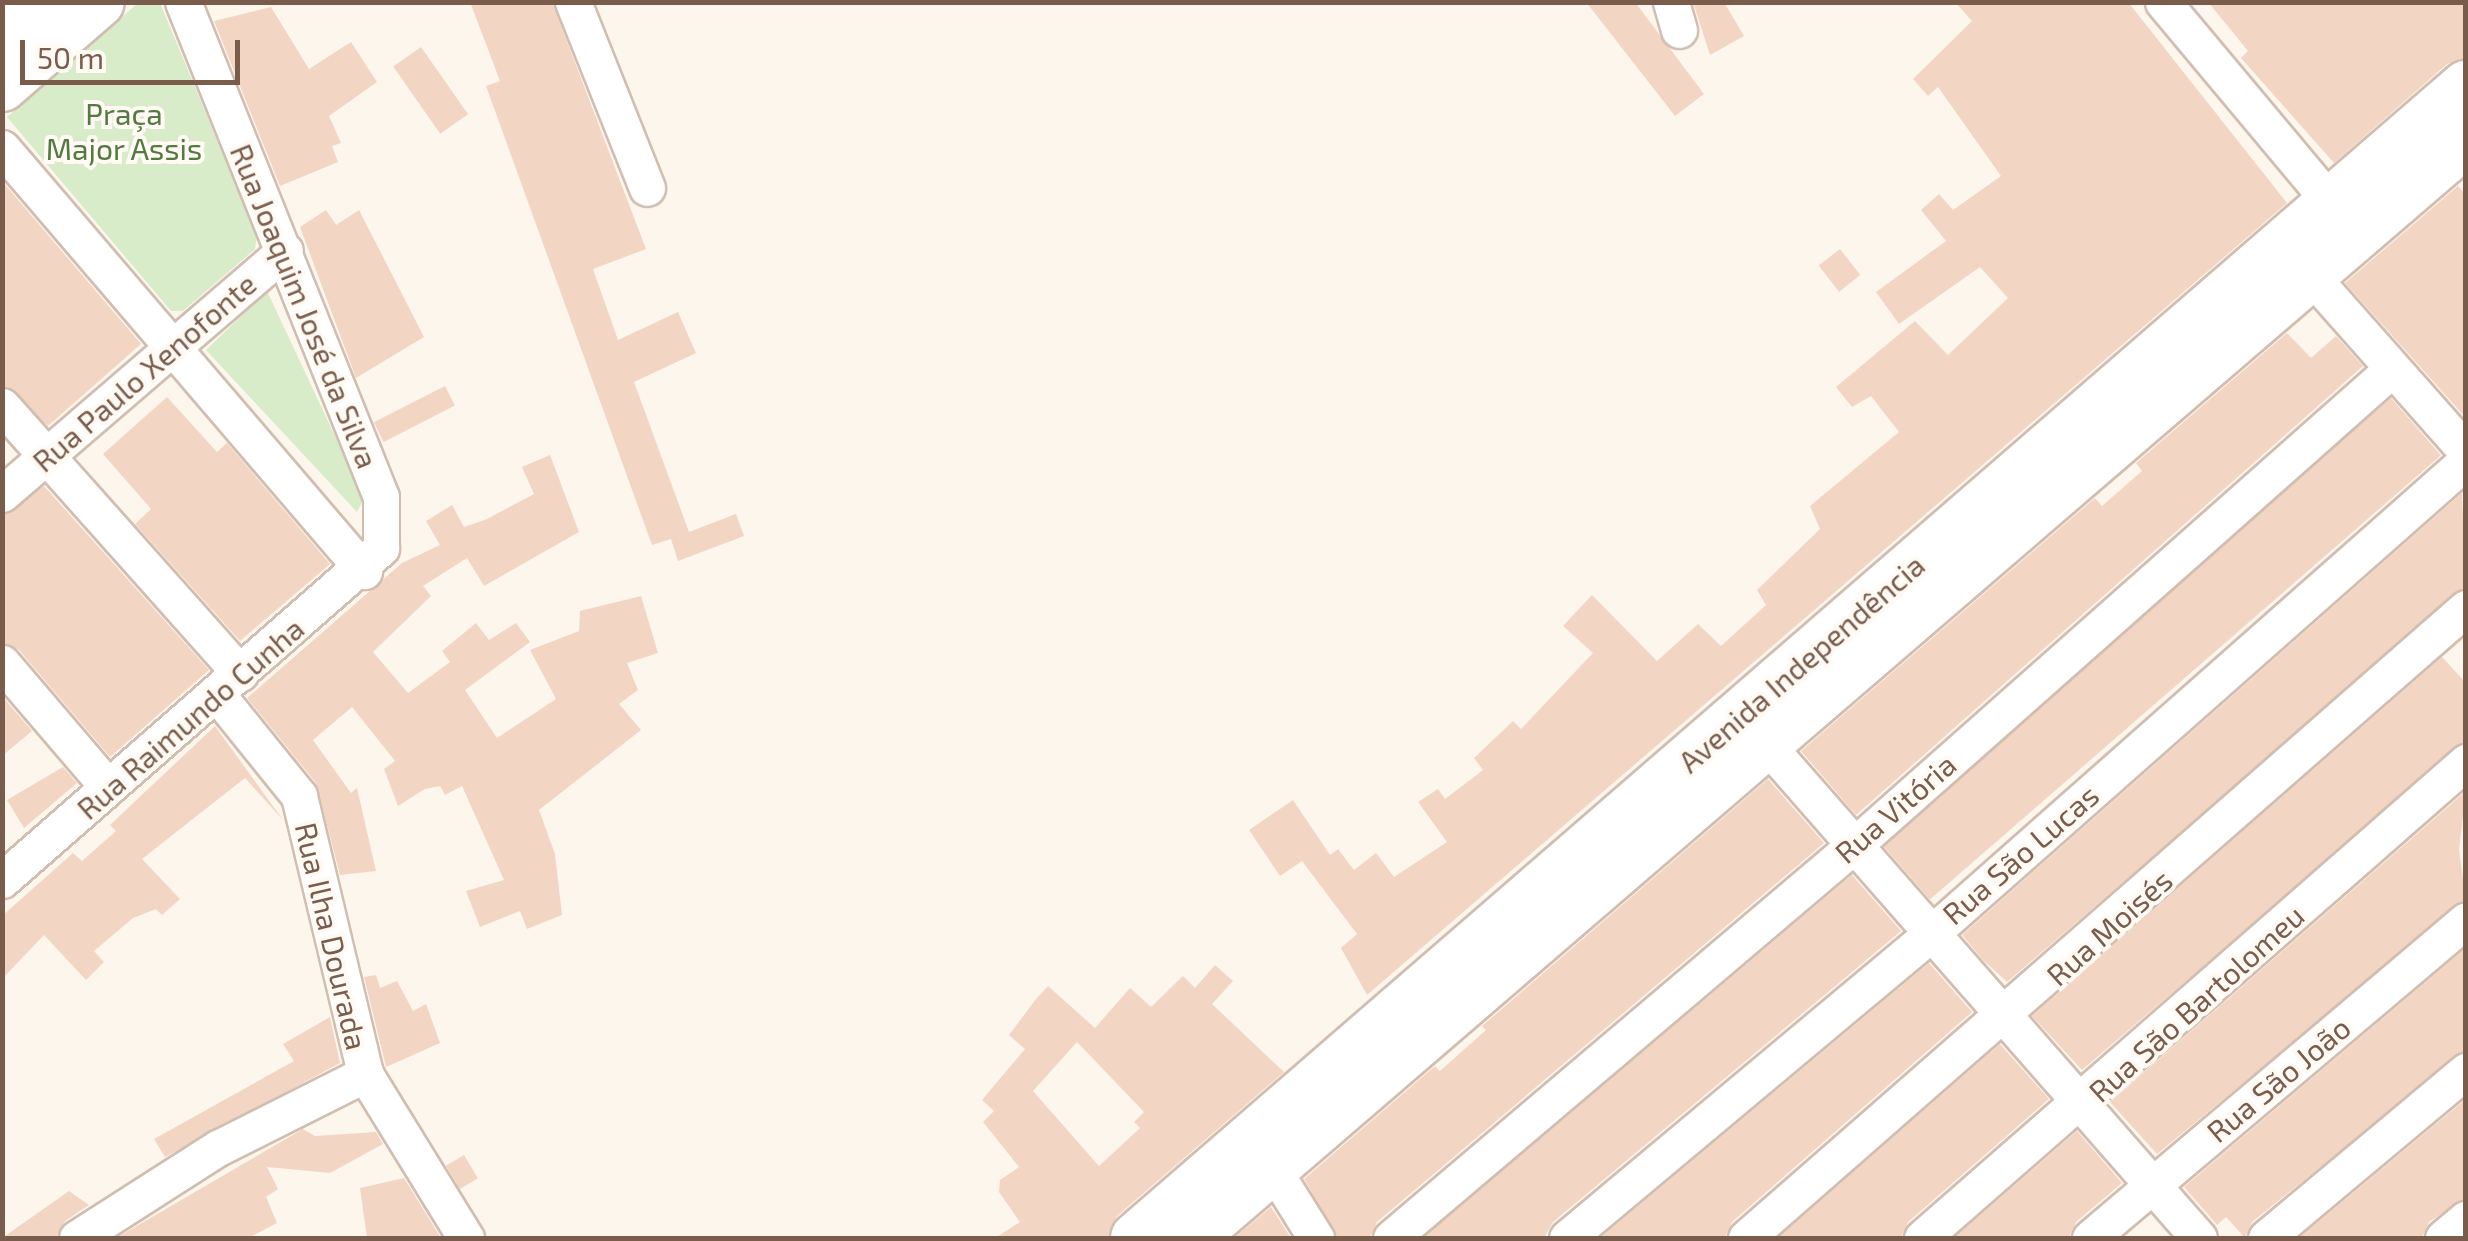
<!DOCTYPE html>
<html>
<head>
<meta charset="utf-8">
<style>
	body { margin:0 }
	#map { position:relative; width:2468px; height:1241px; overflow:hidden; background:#fdf6ec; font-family:"Exo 2",sans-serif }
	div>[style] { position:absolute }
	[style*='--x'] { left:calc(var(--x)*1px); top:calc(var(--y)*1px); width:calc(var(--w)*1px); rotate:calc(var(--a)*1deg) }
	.green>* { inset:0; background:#d8ecc9 }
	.building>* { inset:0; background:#f3d5c3; transform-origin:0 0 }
	.roads { filter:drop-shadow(2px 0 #d1beb0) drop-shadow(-2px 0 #d1beb0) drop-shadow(0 2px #d1beb0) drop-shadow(0 -2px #d1beb0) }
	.street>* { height:35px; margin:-17.5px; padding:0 17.5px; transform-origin:17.5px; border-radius:17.5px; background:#fff }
	.secondary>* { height:50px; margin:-25px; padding:0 25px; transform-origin:25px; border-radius:25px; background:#fff }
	span { translate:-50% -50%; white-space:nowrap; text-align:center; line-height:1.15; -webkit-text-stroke:8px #fffaf3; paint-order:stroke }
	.park-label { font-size:30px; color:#537a41 }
	.street-label { font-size:30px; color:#7a5c4d }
	.frame { position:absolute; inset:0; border:5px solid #7a5c4d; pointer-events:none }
	.scale { position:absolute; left:20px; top:40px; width:220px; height:45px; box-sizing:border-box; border:5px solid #7a5c4d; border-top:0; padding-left:12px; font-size:30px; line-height:35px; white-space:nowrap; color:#7a5c4d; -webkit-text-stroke:8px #fffaf3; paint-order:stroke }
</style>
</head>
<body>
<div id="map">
	<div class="green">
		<div style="clip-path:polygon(138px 3px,160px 3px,257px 236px,255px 249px,183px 311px,171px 311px,7px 117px)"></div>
		<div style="clip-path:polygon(267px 291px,364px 498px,357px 512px,206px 350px)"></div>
	</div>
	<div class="building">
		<div style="clip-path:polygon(470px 2px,552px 2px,646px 249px,593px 269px,618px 340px,678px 312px,696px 353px,634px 382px,689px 532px,736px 514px,744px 536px,678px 561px,671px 539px,652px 545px,486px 86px,500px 81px)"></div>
		<div style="clip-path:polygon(1586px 2px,1635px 2px,1704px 94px,1675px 116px)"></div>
		<div style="clip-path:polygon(1693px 2px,1724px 2px,1744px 36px,1710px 55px)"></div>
		<div style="clip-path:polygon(1955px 2px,2128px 2px,2287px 203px,1367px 995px,1341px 948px,1357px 934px,1302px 861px,1280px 876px,1249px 830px,1293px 800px,1330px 855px,1338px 849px,1354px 870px,1376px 853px,1394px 877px,1447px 842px,1418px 802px,1438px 789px,1445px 799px,1483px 770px,1474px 758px,1513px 721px,1521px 729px,1593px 653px,1563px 626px,1592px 595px,1657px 661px,1698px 624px,1721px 646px,1766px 605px,1757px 590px,1820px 529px,1810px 506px,1899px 432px,1871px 396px,1852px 407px,1836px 387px,1915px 321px,1948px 355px,2008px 298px,1980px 267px,1899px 324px,1876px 292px,1946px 241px,1921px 210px,1939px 194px,1953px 210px,2001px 176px,1938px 87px,1928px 96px,1913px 79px,1972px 21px)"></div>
		<div style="clip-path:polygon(2208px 2px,2466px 2px,2466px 58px,2447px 64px,2334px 163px,2241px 58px,2248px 51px)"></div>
		<div style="clip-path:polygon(271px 7px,309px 69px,351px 42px,377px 82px,329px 116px,341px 143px,332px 146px,338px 162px,280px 186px,214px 21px)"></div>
		<div style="left:421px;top:47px;width:82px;height:34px;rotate:55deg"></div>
		<div style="clip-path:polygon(2px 181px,141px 344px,48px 426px,2px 385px)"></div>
		<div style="clip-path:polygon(2458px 186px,2466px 195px,2466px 418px,2345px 283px)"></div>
		<div style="clip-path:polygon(326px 210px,336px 225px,359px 210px,424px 337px,356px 378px,300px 227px)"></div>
		<div style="left:1840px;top:249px;width:33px;height:27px;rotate:52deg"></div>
		<div style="clip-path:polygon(2287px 333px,2311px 358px,2336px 336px,2363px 366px,1856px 815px,1801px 751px,2095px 498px,2102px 506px,2142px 471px,2136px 463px)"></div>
		<div style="left:445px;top:386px;width:22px;height:80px;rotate:63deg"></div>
		<div style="clip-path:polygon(167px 397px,217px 452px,227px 443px,330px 564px,240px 641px,135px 524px,151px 509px,103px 454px)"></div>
		<div style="left:2391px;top:398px;width:76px;height:677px;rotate:49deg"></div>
		<div style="clip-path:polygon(550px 455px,579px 532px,484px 586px,467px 558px,423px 586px,431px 596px,373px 652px,408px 693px,450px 662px,442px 651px,476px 623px,489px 640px,516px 623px,530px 642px,465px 690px,497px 738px,556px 699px,530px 650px,579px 631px,580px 611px,641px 596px,658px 653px,627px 663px,638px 690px,619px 704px,641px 730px,539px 810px,555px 854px,562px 915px,527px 929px,520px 911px,480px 927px,466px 891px,504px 880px,462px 786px,445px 795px,440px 786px,425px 789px,398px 806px,384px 769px,395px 761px,352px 707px,313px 740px,351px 793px,357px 788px,376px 871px,340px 875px,316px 783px,247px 698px,402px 563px,440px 545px,426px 521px,452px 505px,464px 527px,487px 519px,534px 494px,522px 467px)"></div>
		<div style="clip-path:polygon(44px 486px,209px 670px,110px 757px,18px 649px,2px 642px,2px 515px)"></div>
		<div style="clip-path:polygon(2462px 493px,2466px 587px,2007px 982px,1983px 960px,1962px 935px)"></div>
		<div style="clip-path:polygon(2442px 657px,2466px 683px,2466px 741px,2082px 1070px,2032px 1016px)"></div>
		<div style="clip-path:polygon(2px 696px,32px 731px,2px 756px)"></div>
		<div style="clip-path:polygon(215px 726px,283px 820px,245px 778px,142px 859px,180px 899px,162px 915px,156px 909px,133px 918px,94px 951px,104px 962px,86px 980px,44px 935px,2px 979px,2px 916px,73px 853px,82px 861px,116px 831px,110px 825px)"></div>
		<div style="clip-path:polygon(63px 767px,77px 783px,24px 828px,7px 800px)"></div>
		<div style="clip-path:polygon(1768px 779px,1824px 843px,1377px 1222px,1370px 1238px,1337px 1238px,1304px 1179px,1435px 1066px,1440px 1071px,1486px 1030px,1482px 1026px)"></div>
		<div style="clip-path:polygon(2466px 791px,2459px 850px,2466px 899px,2157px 1154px,2110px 1102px)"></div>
		<div style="clip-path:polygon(1852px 875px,1901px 931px,1553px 1222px,1544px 1238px,1423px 1238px)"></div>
		<div style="clip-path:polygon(2466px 948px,2466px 1050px,2252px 1222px,2245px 1238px,2226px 1217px,2217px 1225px,2184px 1187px)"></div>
		<div style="clip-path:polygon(1929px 963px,1972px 1012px,1732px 1222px,1725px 1238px,1600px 1238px)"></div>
		<div style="clip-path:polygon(evenodd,1215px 965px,1233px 981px,1212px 1004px,1284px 1072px,1117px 1216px,1108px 1238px,995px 1238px,1020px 1222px,999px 1192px,1000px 1180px,1019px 1167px,983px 1122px,994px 1111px,982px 1100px,1025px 1049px,1009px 1035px,1036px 999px,1048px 986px,1095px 1028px,1130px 988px,1151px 1007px,1183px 976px,1195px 988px,1215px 965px,1077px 1042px,1144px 1112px,1134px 1122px,1140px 1128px,1099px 1166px,1033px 1091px,1077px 1042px)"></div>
		<div style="clip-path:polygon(376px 975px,380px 988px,397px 981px,413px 1011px,426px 1004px,440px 1043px,386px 1067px,364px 977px)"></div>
		<div style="clip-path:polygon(330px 1017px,340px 1063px,165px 1157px,154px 1139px,294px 1061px,283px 1044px)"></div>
		<div style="clip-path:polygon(2000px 1044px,2049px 1099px,1908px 1222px,1901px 1238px,1778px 1238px)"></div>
		<div style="clip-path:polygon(2466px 1099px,2466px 1198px,2429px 1222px,2422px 1238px,2299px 1238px)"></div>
		<div style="clip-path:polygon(303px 1129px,315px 1136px,376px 1132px,383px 1144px,330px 1173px,267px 1167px,278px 1189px,266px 1197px,277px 1223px,248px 1238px,116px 1238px)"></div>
		<div style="clip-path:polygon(2077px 1131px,2122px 1183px,2076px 1222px,2069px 1238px,1954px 1238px)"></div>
		<div style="left:464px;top:1155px;width:27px;height:21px;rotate:59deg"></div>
		<div style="clip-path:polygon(404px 1178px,441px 1238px,367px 1238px,360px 1188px)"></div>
		<div style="clip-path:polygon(69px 1191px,89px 1205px,65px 1221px,56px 1238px,2px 1238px)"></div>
		<div style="clip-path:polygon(1271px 1207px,1291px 1238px,1234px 1238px)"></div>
	</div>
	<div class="roads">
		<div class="street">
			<div style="--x:573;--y:2;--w:200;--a:68.3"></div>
			<div style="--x:1671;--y:2;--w:29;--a:74"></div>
			<div style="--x:2163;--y:2;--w:284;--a:50.1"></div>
			<div style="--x:2;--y:148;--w:557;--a:49.44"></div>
			<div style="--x:2297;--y:260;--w:255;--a:48.5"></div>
			<div style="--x:2;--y:406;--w:358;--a:48.3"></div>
			<div style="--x:2;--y:494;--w:373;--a:-40.7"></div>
			<div style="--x:2;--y:663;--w:163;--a:49.5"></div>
			<div style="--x:216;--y:693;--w:132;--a:51.1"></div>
			<div style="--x:299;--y:796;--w:286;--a:76.6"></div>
			<div style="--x:365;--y:1074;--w:193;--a:58.4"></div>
			<div style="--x:1752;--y:728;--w:678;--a:48.77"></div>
			<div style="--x:2;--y:880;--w:504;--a:-41.22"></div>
			<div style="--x:381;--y:548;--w:51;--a:-90"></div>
			<div style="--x:381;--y:497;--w:533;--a:-111.8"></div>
			<div style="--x:1261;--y:1150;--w:104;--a:58"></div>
			<div style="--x:77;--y:1238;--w:167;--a:-32.6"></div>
			<div style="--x:218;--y:1148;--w:165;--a:-26.7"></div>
			<div style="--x:1391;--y:1238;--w:612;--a:-40.3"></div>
			<div style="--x:1858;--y:842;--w:713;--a:-41.53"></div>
			<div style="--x:1567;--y:1238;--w:478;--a:-39.9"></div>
			<div style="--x:1934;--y:931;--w:710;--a:-41.46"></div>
			<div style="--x:1746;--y:1238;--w:957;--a:-41.19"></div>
			<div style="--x:1922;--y:1238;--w:723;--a:-41.19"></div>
			<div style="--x:2090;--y:1238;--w:492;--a:-40.2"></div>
			<div style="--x:2266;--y:1238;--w:261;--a:-39.9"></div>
			<div style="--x:2443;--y:1238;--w:30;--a:-40"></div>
		</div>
		<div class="secondary">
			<div style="--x:2;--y:35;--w:50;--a:-41"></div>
			<div style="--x:2;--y:86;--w:128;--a:-40.9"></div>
			<div style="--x:1136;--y:1238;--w:1760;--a:-40.9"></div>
			<div style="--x:1191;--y:1238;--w:1682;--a:-40.71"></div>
		</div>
	</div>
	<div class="park-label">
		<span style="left:124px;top:130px">Praça<br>Major Assis</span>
	</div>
	<div class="street-label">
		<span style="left:305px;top:306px;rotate:68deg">Rua Joaquim José da Silva</span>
		<span style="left:144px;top:372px;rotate:-41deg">Rua Paulo Xenofonte</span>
		<span style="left:1801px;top:663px;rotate:-41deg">Avenida Independência</span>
		<span style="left:190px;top:718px;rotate:-41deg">Rua Raimundo Cunha</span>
		<span style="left:1895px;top:808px;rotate:-41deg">Rua Vitória</span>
		<span style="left:2020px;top:854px;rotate:-41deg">Rua São Lucas</span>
		<span style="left:2109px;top:927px;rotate:-42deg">Rua Moisés</span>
		<span style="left:332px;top:936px;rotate:77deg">Rua Ilha Dourada</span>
		<span style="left:2196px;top:1003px;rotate:-42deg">Rua São Bartolomeu</span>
		<span style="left:2278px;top:1079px;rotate:-40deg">Rua São João</span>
	</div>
	<div class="frame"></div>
	<div class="scale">50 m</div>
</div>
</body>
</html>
